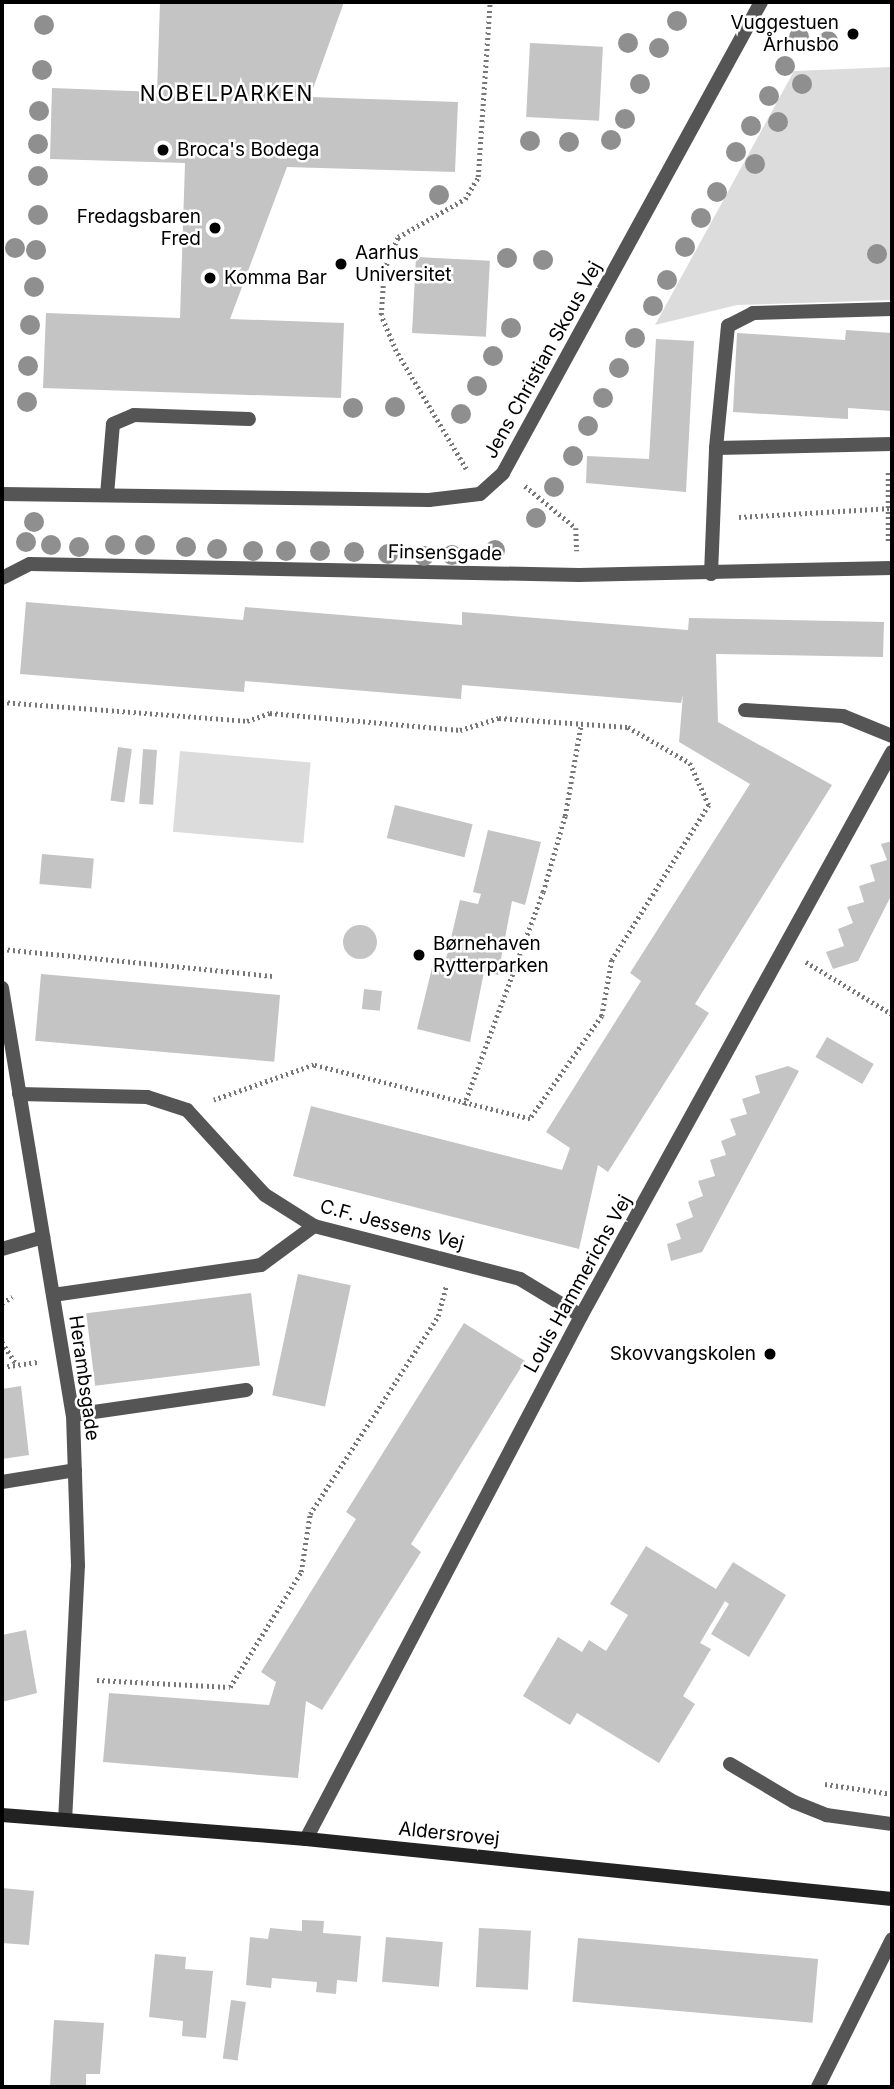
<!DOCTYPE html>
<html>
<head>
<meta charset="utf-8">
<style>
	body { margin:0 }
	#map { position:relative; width:894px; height:2089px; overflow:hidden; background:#fff; font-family:Inter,sans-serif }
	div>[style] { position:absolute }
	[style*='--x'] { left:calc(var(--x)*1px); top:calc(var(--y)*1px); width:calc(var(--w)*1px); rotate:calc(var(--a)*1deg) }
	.green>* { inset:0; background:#dcdcdc; transform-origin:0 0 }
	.building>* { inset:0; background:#c4c4c4; transform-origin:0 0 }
	.round { border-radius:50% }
	.path>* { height:4.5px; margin-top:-2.25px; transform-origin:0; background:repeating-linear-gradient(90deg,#777 0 2px,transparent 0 5.5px) }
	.lane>* { height:14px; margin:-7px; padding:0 7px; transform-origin:7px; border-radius:7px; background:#555 }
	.street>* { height:14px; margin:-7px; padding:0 7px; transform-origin:7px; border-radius:7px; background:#555 }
	.secondary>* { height:14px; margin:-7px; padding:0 7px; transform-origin:7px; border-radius:7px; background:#222 }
	.trees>* { width:20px; height:20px; margin:-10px; border-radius:50%; background:#8f8f8f }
	.dots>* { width:19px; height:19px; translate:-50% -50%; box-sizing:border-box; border:4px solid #fff; border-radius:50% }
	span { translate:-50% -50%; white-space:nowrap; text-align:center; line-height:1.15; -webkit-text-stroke:5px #fff; paint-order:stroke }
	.poi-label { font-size:19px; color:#000 }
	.right { translate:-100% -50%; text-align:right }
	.left { translate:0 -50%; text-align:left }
	.street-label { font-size:19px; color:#000 }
	.neighbourhood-label { font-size:21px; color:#000; letter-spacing:2px }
	.frame { position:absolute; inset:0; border:4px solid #000; pointer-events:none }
</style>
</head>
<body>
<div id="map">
	<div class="green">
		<div style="clip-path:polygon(892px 67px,892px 300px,737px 305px,655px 325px,794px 71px)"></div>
		<div style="left:180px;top:751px;width:131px;height:81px;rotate:5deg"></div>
	</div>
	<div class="building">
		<div style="clip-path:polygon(160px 2px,344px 2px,310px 97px,458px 102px,455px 172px,287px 167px,230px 319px,344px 323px,341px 398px,43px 388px,46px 313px,180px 318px,185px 163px,50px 159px,52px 88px,157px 92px)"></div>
		<div style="left:530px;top:43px;width:73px;height:74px;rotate:3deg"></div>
		<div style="left:416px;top:257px;width:74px;height:76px;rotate:3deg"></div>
		<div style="clip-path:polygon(846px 330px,892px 333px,892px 411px,848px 408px,848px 419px,733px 412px,737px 333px,845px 340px)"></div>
		<div style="clip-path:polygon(656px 339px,694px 341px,686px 492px,586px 483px,587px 456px,649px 459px)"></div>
		<div style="clip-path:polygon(26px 602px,243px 620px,245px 607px,462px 625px,462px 612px,688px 630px,689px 618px,884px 622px,883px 657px,716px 654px,718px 722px,832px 785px,695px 1004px,709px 1013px,608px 1172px,598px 1165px,579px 1249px,293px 1176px,311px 1106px,562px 1170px,570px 1148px,546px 1132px,641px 981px,630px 973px,750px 784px,679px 742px,683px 695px,681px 703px,462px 685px,461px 699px,245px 681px,244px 692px,20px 674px)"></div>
		<div style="left:118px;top:747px;width:14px;height:54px;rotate:8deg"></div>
		<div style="left:143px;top:749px;width:14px;height:55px;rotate:4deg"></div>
		<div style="left:395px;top:805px;width:80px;height:34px;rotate:14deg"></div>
		<div style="clip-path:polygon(488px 830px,541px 842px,525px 905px,512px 901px,498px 975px,484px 972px,470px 1042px,417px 1029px,432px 968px,450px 972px,452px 964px,445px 963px,460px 900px,478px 904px,481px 894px,473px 892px)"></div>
		<div style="clip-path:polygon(892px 841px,892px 894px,858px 961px,833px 969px,826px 952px,844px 946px,838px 929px,853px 923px,847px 907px,864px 902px,859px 886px,875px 881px,870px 865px,887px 860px,881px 844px)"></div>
		<div style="left:42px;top:854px;width:52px;height:30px;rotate:5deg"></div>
		<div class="round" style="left:343px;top:925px;width:34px;height:34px"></div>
		<div style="left:41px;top:974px;width:240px;height:67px;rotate:5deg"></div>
		<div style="left:364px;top:989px;width:18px;height:20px;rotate:6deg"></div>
		<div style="left:827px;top:1037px;width:54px;height:23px;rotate:30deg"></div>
		<div style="clip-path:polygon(788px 1066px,799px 1071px,702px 1252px,671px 1261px,667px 1244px,681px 1239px,676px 1224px,693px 1217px,688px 1202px,703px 1196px,698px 1181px,715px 1176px,710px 1160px,726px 1155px,721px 1141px,736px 1135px,730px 1119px,747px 1114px,742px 1099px,760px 1093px,755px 1076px)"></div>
		<div style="left:298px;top:1274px;width:54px;height:124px;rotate:12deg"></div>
		<div style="left:251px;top:1293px;width:73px;height:166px;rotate:83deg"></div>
		<div style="clip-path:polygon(464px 1323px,525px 1361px,411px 1544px,421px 1552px,322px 1710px,306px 1701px,298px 1778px,103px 1762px,109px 1693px,269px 1705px,276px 1682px,261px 1672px,356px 1519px,346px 1512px)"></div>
		<div style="clip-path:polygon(21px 1386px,29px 1455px,2px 1459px,2px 1389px)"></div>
		<div style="clip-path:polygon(646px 1546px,716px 1589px,733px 1562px,786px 1595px,749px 1657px,711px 1634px,729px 1604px,725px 1601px,700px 1643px,711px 1649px,683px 1696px,695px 1704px,659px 1763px,577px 1713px,570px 1725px,523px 1696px,558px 1637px,582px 1652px,589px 1640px,606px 1651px,628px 1615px,610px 1604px)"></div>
		<div style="clip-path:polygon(26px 1630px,37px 1693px,2px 1702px,2px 1635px)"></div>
		<div style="clip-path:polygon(2px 1888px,34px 1891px,29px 1945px,2px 1943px)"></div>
		<div style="clip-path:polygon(302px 1920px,324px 1921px,323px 1933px,361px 1936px,357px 1982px,337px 1980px,336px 1994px,316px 1992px,317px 1982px,272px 1978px,271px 1988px,246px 1985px,250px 1937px,268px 1939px,270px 1928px,302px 1931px)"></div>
		<div style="left:479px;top:1928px;width:52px;height:59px;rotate:3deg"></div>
		<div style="left:386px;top:1937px;width:57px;height:45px;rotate:5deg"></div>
		<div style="left:578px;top:1938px;width:241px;height:64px;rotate:5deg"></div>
		<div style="clip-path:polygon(155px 1954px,186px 1957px,185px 1969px,213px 1971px,206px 2038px,182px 2036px,183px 2021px,149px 2017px)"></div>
		<div style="left:231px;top:2000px;width:15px;height:59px;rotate:8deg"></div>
		<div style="clip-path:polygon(54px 2020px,104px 2023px,100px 2074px,86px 2074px,86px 2087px,50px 2086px)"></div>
	</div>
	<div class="path">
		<div style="--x:466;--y:469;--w:137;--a:-120.7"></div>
		<div style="--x:396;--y:351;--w:39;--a:-113"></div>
		<div style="--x:381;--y:315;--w:45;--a:-86.2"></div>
		<div style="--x:384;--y:270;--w:36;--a:-67"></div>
		<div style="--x:398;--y:237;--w:77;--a:-29.6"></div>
		<div style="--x:465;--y:199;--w:26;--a:-59"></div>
		<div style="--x:478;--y:177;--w:175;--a:-86.1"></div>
		<div style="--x:525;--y:486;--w:66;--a:39.5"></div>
		<div style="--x:576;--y:528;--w:23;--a:88"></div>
		<div style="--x:739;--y:517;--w:153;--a:-3.4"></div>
		<div style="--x:888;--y:541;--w:71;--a:-90"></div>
		<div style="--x:2;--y:702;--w:246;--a:4.4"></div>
		<div style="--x:247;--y:721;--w:24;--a:-19"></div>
		<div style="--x:270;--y:713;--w:191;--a:5.1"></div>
		<div style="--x:460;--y:730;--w:41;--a:-17.1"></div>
		<div style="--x:499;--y:718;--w:129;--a:4"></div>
		<div style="--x:628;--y:727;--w:72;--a:30.1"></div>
		<div style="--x:690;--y:763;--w:46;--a:65.7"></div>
		<div style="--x:709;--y:805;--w:183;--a:122"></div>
		<div style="--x:612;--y:960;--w:57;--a:100.1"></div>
		<div style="--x:602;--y:1016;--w:126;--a:125"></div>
		<div style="--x:530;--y:1119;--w:223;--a:-166"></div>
		<div style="--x:314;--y:1065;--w:106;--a:160.7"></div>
		<div style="--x:2;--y:949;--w:273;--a:5.7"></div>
		<div style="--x:806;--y:962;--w:100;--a:31.2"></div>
		<div style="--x:464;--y:1105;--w:227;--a:-69.7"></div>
		<div style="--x:543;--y:892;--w:79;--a:-73.9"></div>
		<div style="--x:565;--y:816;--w:93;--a:-80.1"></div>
		<div style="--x:2;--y:1303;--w:12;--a:-31"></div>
		<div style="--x:2;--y:1342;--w:27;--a:57"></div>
		<div style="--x:2;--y:1367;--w:37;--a:-8"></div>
		<div style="--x:97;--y:1680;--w:133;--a:3"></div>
		<div style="--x:230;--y:1687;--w:135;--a:-58.3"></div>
		<div style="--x:301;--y:1572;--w:59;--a:-81.2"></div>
		<div style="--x:310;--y:1514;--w:236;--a:-57.1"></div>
		<div style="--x:438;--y:1316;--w:31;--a:-75"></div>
		<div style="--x:825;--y:1784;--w:68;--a:8.5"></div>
	</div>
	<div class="lane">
		<div style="--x:716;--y:448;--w:123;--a:-84.4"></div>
		<div style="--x:728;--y:326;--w:28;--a:-27"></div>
		<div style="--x:753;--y:313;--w:139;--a:-1.6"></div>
		<div style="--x:107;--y:495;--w:71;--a:-85.2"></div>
		<div style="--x:113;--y:424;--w:23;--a:-23"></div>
		<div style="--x:134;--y:415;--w:115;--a:2"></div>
		<div style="--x:711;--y:574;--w:126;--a:-87.7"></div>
		<div style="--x:716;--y:448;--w:176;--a:-1.3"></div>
		<div style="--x:745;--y:710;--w:98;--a:3.5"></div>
		<div style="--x:843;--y:716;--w:53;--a:22.2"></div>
		<div style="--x:2;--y:1249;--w:43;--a:-16.3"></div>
		<div style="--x:53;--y:1295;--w:210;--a:-8.2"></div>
		<div style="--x:261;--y:1265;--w:66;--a:-36.3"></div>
		<div style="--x:73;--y:1415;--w:175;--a:-8.2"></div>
		<div style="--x:2;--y:1482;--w:74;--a:-9.3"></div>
		<div style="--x:730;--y:1764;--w:74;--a:30.7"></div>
		<div style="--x:794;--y:1802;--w:35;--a:22"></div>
		<div style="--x:826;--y:1815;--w:67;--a:7.8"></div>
	</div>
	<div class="street">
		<div style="--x:2;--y:494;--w:427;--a:0.8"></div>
		<div style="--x:429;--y:500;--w:51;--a:-6.7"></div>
		<div style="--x:480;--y:494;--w:31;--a:-42"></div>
		<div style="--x:503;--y:473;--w:537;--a:-61.29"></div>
		<div style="--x:2;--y:578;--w:31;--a:-27"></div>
		<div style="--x:30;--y:564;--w:549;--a:1.15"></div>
		<div style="--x:579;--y:575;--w:313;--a:-1.3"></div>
		<div style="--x:2;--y:988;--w:433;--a:80.6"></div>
		<div style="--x:73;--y:1415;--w:150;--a:88.1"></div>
		<div style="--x:78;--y:1565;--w:255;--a:92.9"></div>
		<div style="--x:19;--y:1094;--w:128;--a:1.3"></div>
		<div style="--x:147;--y:1097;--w:42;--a:18"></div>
		<div style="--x:187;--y:1110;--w:115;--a:47.5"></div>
		<div style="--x:265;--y:1195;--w:58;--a:32.3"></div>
		<div style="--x:314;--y:1226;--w:213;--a:14.4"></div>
		<div style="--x:520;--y:1279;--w:71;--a:31.2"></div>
		<div style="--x:306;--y:1839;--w:591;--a:-62.26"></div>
		<div style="--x:581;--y:1316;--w:644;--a:-61.13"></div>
		<div style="--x:818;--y:2087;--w:165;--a:-63.4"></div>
	</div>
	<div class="secondary">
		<div style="--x:2;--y:1815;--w:305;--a:4.5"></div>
		<div style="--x:306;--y:1839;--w:589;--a:5.85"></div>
	</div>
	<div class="trees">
		<div style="left:677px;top:21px"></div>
		<div style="left:44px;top:25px"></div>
		<div style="left:799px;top:37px"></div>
		<div style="left:828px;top:41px"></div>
		<div style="left:628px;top:43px"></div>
		<div style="left:659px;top:48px"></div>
		<div style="left:785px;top:66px"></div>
		<div style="left:42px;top:70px"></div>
		<div style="left:640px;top:84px"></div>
		<div style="left:802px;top:84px"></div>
		<div style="left:769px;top:96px"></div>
		<div style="left:39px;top:111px"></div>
		<div style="left:625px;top:119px"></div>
		<div style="left:778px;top:122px"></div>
		<div style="left:751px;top:126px"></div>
		<div style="left:611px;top:140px"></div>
		<div style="left:530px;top:141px"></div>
		<div style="left:569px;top:142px"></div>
		<div style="left:38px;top:144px"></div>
		<div style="left:736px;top:152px"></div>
		<div style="left:755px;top:164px"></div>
		<div style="left:38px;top:176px"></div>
		<div style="left:717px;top:192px"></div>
		<div style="left:439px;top:195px"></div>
		<div style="left:38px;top:215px"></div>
		<div style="left:701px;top:218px"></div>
		<div style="left:685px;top:247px"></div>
		<div style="left:15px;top:248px"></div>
		<div style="left:36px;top:250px"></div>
		<div style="left:877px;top:254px"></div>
		<div style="left:507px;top:258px"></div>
		<div style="left:543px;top:260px"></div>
		<div style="left:667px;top:280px"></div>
		<div style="left:34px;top:287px"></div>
		<div style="left:653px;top:306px"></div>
		<div style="left:30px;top:325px"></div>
		<div style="left:511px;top:328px"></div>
		<div style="left:635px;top:338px"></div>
		<div style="left:493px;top:356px"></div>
		<div style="left:28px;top:366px"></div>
		<div style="left:619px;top:368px"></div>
		<div style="left:477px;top:386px"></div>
		<div style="left:603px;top:398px"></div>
		<div style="left:27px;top:402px"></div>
		<div style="left:395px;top:407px"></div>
		<div style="left:353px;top:408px"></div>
		<div style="left:461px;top:414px"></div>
		<div style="left:588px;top:426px"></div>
		<div style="left:573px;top:456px"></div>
		<div style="left:554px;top:487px"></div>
		<div style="left:536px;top:518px"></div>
		<div style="left:34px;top:522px"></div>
		<div style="left:26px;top:542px"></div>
		<div style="left:51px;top:545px"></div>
		<div style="left:115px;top:545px"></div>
		<div style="left:145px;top:545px"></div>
		<div style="left:79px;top:547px"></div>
		<div style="left:186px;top:547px"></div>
		<div style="left:217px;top:549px"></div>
		<div style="left:495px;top:550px"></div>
		<div style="left:253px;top:551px"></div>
		<div style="left:286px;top:551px"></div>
		<div style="left:320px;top:551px"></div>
		<div style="left:354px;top:552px"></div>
		<div style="left:388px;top:554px"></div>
		<div style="left:452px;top:555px"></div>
		<div style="left:424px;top:556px"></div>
	</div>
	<div class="dots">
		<div style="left:853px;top:34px;background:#000"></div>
		<div style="left:163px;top:150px;background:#000"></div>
		<div style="left:215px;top:228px;background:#000"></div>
		<div style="left:341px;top:264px;background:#000"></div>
		<div style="left:210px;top:278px;background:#000"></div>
		<div style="left:419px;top:955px;background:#000"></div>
		<div style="left:770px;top:1354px;background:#000"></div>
	</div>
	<div class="poi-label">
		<span class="right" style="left:839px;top:34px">Vuggestuen<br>Århusbo</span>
		<span class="left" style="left:177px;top:150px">Broca's Bodega</span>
		<span class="right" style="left:201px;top:228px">Fredagsbaren<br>Fred</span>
		<span class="left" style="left:355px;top:264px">Aarhus<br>Universitet</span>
		<span class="left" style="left:224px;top:278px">Komma Bar</span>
		<span class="left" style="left:433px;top:955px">Børnehaven<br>Rytterparken</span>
		<span class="right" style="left:756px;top:1354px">Skovvangskolen</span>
	</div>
	<div class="street-label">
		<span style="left:543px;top:360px;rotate:-61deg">Jens Christian Skous Vej</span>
		<span style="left:445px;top:553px;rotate:1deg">Finsensgade</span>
		<span style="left:392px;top:1225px;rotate:15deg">C.F. Jessens Vej</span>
		<span style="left:578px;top:1284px;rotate:-61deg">Louis Hammerichs Vej</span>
		<span style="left:84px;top:1378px;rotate:82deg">Herambsgade</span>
		<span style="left:449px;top:1834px;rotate:6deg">Aldersrovej</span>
	</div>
	<div class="neighbourhood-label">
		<span style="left:227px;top:94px">NOBELPARKEN</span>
	</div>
	<div class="frame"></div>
</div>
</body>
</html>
